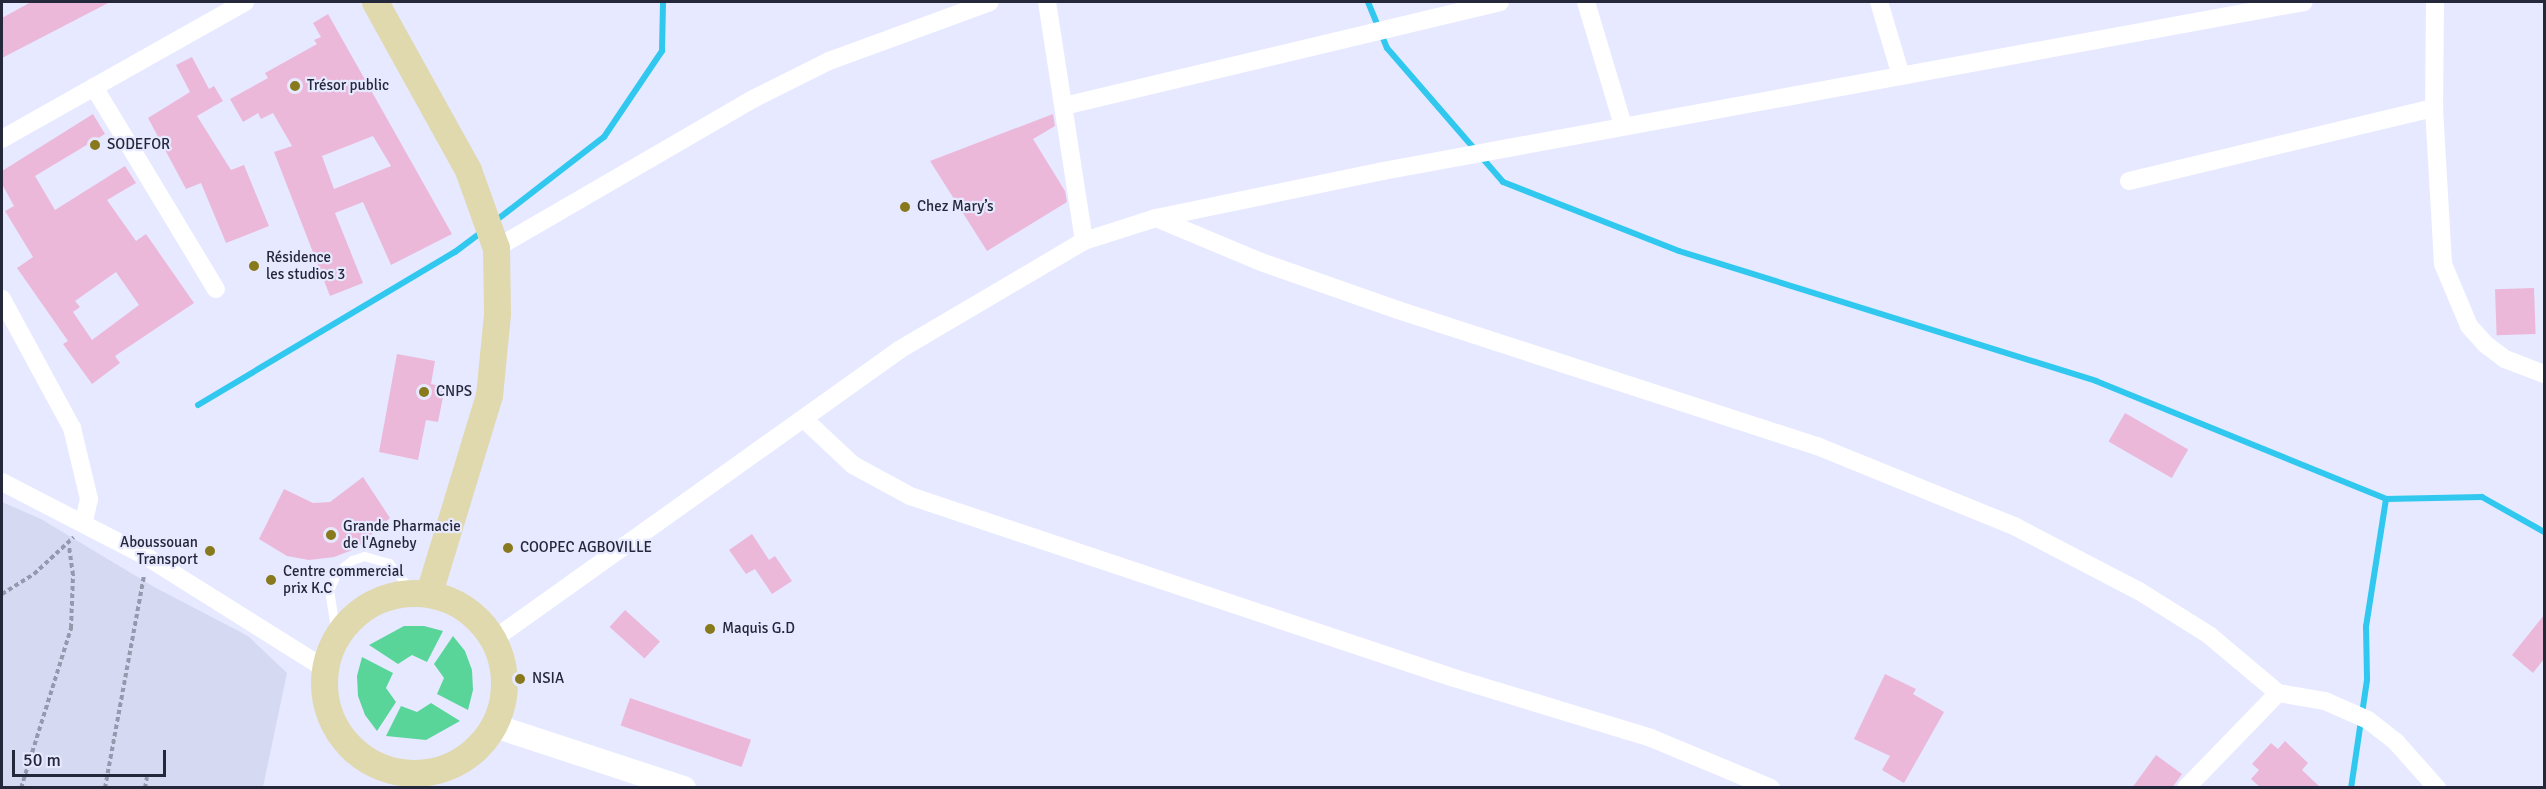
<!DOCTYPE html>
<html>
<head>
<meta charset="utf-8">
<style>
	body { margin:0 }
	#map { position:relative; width:2546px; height:789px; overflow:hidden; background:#e6e9ff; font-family:Signika,sans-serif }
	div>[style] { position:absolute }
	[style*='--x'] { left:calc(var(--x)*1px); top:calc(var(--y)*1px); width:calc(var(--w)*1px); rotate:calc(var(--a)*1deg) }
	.built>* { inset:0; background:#d6d9f2 }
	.green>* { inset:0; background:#5ad599 }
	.stream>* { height:6px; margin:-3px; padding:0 3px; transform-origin:3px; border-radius:3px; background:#30c8ee }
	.building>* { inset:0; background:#ecb8da; transform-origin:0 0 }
	.path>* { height:4px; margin-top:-2px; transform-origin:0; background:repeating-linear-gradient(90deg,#9699ae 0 4.5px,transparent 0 7.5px) }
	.service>* { height:9px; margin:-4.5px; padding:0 4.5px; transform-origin:4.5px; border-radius:4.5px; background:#fff }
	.minor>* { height:18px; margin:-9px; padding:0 9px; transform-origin:9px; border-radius:9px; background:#fff }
	.secondary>* { height:24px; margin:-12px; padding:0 12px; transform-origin:12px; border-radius:12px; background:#fff }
	.primary>* { height:27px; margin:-13.5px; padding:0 13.5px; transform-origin:13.5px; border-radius:13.5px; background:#e0d9ae }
	.primary>.ring { margin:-13.5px; padding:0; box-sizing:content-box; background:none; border:27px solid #e0d9ae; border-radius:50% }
	.dots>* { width:16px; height:16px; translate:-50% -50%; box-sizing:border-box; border:3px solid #e6e9ff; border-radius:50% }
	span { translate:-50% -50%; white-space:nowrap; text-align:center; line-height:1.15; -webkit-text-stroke:4.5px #e6e9ff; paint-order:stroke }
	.poi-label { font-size:15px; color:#25273b }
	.left { translate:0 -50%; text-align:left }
	.right { translate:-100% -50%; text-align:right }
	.frame { position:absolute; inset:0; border:3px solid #25273b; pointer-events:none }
	.scale { position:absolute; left:12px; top:750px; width:154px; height:27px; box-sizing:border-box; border:3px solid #25273b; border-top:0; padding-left:8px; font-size:18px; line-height:21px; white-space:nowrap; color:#25273b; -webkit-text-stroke:4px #e6e9ff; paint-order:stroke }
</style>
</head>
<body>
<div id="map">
	<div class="built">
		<div style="clip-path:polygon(2px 502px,41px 519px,156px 588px,248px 636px,287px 673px,263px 787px,2px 787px)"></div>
	</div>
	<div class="green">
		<div style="clip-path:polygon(404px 626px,424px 626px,443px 631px,427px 662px,412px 655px,398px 664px,369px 645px)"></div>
		<div style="clip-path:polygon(453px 636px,465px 651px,472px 670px,473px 690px,468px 710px,437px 694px,444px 678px,434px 664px)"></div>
		<div style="clip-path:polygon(362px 657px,393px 673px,386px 688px,396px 702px,377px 731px,365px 715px,358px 696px,357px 676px)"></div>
		<div style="clip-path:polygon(431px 703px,460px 721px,426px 740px,386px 736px,401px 706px,417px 712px)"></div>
	</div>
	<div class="stream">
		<div style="--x:1368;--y:2;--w:50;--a:67.6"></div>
		<div style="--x:1387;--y:48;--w:177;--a:49.1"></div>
		<div style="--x:1503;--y:182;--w:189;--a:21.4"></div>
		<div style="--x:1679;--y:251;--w:437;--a:17.3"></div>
		<div style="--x:2096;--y:381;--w:313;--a:22.1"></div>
		<div style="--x:2386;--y:499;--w:129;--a:98.9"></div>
		<div style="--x:2366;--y:626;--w:54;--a:88.9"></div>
		<div style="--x:2367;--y:680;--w:109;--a:98.4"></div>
		<div style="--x:494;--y:222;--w:139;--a:-37.7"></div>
		<div style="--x:604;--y:137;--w:104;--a:-56"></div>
		<div style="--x:662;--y:51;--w:49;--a:-88.8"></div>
		<div style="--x:198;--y:405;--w:299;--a:-30.8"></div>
		<div style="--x:455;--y:252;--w:34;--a:-37"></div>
		<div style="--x:2386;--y:499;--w:96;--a:-1.2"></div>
		<div style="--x:2482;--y:497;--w:71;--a:29.4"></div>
	</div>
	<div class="building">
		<div style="clip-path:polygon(31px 2px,110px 2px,2px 58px,2px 18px)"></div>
		<div style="clip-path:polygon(evenodd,328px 14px,452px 234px,391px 265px,363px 202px,335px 213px,363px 283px,330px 296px,274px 152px,292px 146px,273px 113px,261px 119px,258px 113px,243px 122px,230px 99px,268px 78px,265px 73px,317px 44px,314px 40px,321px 37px,313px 23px,328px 14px,373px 136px,391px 166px,334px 189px,322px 156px,373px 136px)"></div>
		<div style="clip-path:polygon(192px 57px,209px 89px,214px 86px,223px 101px,197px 116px,231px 170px,244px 165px,269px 226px,226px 243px,201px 183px,186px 189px,148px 118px,190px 92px,176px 65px)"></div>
		<div style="clip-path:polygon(evenodd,93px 114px,105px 134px,35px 176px,55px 210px,125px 166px,136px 183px,107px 200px,136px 241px,146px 234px,194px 303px,115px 356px,120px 363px,92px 384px,63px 344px,68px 341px,17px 268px,33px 257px,5px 211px,14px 206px,2px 184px,2px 171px,93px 114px,116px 272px,139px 305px,92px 340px,73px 312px,80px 307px,75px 301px,116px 272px)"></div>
		<div style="clip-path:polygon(1053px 114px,1055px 126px,1033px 139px,1065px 191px,1067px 202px,987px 251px,930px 161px)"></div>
		<div style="left:2534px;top:288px;width:46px;height:39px;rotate:88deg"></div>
		<div style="clip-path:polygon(397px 354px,435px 361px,431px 384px,445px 387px,438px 422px,426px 420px,418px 460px,379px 452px)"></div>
		<div style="left:2125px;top:413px;width:73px;height:33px;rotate:30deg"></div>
		<div style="clip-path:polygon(363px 477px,390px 518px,355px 549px,334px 557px,309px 560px,287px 556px,259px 539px,284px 489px,313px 503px,330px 502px)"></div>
		<div style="clip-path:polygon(752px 534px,769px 560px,775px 556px,792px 581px,772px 594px,755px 569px,746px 574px,729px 550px)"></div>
		<div style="left:625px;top:610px;width:47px;height:23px;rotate:42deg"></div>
		<div style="clip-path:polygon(2544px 615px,2544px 659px,2533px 673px,2512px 655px)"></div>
		<div style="clip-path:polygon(1885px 674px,1916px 689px,1913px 694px,1944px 712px,1904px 783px,1882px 770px,1890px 756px,1854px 739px)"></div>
		<div style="left:630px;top:698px;width:128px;height:29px;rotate:19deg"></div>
		<div style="clip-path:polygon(2285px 741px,2308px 763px,2302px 770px,2321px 788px,2261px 788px,2251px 779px,2259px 770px,2252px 764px,2271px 743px,2278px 749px)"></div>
		<div style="clip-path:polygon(2156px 755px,2182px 774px,2172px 788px,2132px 788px)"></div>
	</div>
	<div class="path">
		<div style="--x:2;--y:594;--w:38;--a:-32"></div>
		<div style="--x:34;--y:574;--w:54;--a:-42.8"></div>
		<div style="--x:21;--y:788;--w:168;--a:-72.6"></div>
		<div style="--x:71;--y:628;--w:53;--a:-87.8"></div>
		<div style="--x:73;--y:575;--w:30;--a:-98"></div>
		<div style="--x:105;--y:788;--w:216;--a:-79.6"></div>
		<div style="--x:145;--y:788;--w:11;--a:-80"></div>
	</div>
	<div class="service">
		<div style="--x:336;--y:634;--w:45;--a:-99"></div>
		<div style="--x:329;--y:590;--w:21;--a:-65"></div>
		<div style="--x:338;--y:571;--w:18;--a:-38"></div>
		<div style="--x:352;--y:560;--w:13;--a:-18"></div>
		<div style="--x:364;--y:556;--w:26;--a:16"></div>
		<div style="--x:389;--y:563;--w:38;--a:51"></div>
	</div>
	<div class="minor">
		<div style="--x:1047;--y:2;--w:242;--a:81.2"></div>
		<div style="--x:1586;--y:2;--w:128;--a:73.3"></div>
		<div style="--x:1879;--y:2;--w:77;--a:73.4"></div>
		<div style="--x:2435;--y:2;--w:106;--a:90.5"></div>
		<div style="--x:2434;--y:108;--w:156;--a:86.7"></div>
		<div style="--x:2443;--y:264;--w:67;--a:67.2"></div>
		<div style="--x:2469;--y:326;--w:24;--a:48"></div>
		<div style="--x:2485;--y:344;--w:25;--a:37"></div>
		<div style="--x:2505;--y:359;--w:42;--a:21"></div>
		<div style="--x:94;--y:87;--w:236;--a:58.9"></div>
		<div style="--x:1064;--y:106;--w:448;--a:-13.4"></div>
		<div style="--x:2;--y:139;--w:279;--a:-29.4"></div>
		<div style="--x:2129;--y:181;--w:314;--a:-13.5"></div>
		<div style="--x:1156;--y:218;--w:114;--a:22.7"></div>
		<div style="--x:1261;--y:262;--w:145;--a:19.3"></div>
		<div style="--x:1398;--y:310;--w:441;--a:18"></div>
		<div style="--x:1817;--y:446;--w:215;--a:22.1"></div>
		<div style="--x:2016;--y:527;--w:139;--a:27.5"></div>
		<div style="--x:2139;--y:591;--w:83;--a:32.2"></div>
		<div style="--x:2209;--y:635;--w:90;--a:40"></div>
		<div style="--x:2278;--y:693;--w:48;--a:9.7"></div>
		<div style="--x:2325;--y:701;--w:47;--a:23.8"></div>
		<div style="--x:2368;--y:720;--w:36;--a:38"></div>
		<div style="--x:2396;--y:742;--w:62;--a:48.3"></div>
		<div style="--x:496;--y:248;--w:297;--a:-30.1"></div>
		<div style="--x:753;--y:99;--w:85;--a:-26.6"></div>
		<div style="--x:829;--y:61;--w:171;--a:-20.1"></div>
		<div style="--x:2;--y:299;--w:147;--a:61.5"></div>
		<div style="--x:72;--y:428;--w:73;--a:76.5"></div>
		<div style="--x:89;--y:499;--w:23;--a:103"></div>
		<div style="--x:805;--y:420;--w:66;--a:43.2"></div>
		<div style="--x:853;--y:465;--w:65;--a:28.5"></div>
		<div style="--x:910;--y:496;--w:574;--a:18.5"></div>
		<div style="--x:1454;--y:678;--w:206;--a:16.9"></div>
		<div style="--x:1651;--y:738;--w:130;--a:22.6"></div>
		<div style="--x:2;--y:482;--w:163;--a:27.3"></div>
		<div style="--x:147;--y:557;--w:209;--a:32.1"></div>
		<div style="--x:494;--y:639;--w:498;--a:-35.5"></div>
		<div style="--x:899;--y:350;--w:215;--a:-30.5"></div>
		<div style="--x:1084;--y:241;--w:76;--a:-17.7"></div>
		<div style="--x:1156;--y:218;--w:232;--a:-11.7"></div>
		<div style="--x:1383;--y:171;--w:936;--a:-10.4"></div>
		<div style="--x:2186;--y:788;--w:132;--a:-45.9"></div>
	</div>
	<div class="secondary">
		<div style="--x:495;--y:726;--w:199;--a:18.2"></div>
	</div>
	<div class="primary">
		<div style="--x:375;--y:2;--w:192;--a:61"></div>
		<div style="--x:468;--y:170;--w:83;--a:70.3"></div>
		<div style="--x:496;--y:248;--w:66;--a:89.1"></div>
		<div style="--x:497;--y:314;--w:81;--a:95.6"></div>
		<div style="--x:489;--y:395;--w:207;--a:106.9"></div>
		<div class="ring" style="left:324px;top:593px;width:153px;height:153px"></div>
	</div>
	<div class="dots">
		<div style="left:295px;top:86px;background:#88791d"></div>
		<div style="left:95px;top:145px;background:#88791d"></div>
		<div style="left:905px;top:207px;background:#88791d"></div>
		<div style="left:254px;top:266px;background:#88791d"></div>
		<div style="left:424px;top:392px;background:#88791d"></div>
		<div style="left:331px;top:535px;background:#88791d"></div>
		<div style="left:508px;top:548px;background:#88791d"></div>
		<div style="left:210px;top:551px;background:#88791d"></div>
		<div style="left:271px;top:580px;background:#88791d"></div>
		<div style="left:710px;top:629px;background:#88791d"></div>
		<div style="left:520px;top:679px;background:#88791d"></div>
	</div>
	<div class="poi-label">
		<span class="left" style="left:307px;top:86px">Trésor public</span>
		<span class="left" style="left:107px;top:145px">SODEFOR</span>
		<span class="left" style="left:917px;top:207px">Chez Mary’s</span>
		<span class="left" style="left:266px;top:266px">Résidence<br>les studios 3</span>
		<span class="left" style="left:436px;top:392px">CNPS</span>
		<span class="left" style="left:343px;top:535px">Grande Pharmacie<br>de l'Agneby</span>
		<span class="right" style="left:198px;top:551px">Aboussouan<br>Transport</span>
		<span class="left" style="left:520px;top:548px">COOPEC AGBOVILLE</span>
		<span class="left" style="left:283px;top:580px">Centre commercial<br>prix K.C</span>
		<span class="left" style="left:722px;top:629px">Maquis G.D</span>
		<span class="left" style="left:532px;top:679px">NSIA</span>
	</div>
	<div class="frame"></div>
	<div class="scale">50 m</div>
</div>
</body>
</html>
